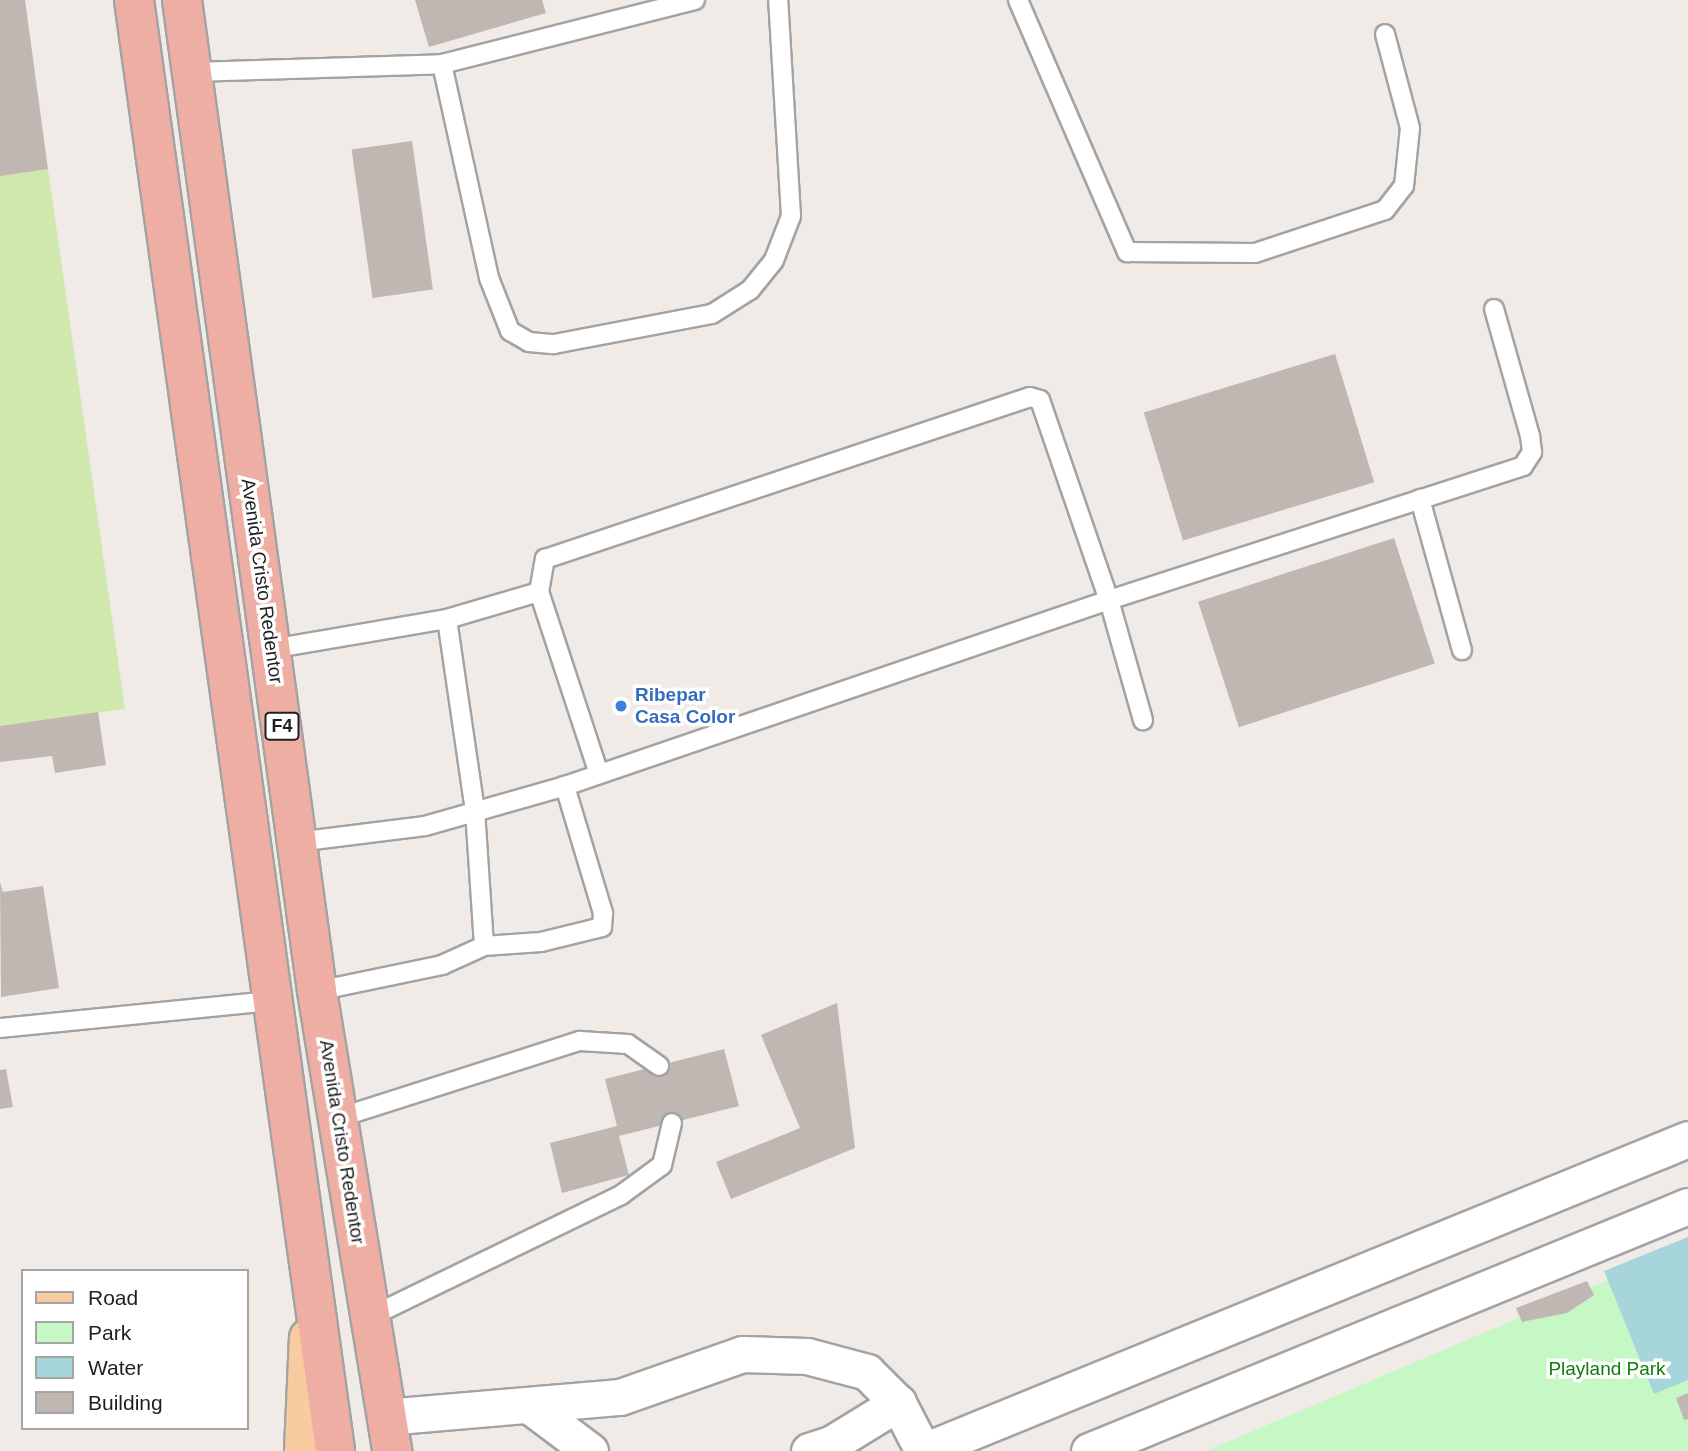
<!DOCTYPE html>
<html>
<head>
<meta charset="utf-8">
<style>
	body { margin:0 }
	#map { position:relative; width:1688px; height:1451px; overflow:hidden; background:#f0ebe6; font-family:Helvetica,sans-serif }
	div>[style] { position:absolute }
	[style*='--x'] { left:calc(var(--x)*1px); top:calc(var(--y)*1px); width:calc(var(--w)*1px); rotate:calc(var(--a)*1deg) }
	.grass>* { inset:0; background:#d0e8ad }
	.park>* { inset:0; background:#c5f8c4 }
	.water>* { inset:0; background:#a7d5dc }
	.building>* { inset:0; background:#c0b7b2; transform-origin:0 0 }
	.roads { filter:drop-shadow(2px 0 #a3a3a3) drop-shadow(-2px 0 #a3a3a3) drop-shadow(0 2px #a3a3a3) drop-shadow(0 -2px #a3a3a3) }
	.service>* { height:18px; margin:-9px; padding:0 9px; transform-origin:9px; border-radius:9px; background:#fff }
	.minor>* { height:35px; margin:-17.5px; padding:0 17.5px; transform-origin:17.5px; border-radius:17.5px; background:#fff }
	.primary>* { height:38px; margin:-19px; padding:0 19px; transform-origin:19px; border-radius:19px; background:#f9cba1 }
	.trunk>* { height:38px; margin:-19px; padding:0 19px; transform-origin:19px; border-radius:19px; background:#efaea4 }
	.dots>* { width:19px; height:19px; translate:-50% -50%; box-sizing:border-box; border:4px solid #fff; border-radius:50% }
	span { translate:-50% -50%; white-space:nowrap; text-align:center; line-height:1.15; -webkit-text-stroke:7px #fff; paint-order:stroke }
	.shield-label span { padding:2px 5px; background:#fff; border:2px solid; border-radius:5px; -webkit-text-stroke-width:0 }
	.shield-label { font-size:18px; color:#1f1f1f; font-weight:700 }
	.street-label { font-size:19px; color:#1f1f1f }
	.shop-label { font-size:19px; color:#366cbe; font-weight:700 }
	.left { translate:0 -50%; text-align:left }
	.park-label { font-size:19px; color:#107c0e }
	.legend { position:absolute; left:21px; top:1269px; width:228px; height:161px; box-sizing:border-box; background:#fff; border:2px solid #a5a5a5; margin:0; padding:9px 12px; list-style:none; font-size:21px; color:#1f1f1f }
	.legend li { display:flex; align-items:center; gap:14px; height:35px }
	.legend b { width:35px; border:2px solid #a5a5a5 }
</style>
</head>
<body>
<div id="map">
	<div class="grass">
		<div style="clip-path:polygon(0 0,48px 169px,125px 709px,0 726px)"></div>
	</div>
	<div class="park">
		<div style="clip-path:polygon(1688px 1246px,1688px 1451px,1206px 1451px)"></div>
	</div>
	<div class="water">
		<div style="clip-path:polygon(1688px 1237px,1688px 1380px,1654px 1394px,1604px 1271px)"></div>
	</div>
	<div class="building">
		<div style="clip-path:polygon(0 0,25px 0,48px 169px,0 176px)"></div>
		<div style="clip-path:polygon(415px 0,542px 0,546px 13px,429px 47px)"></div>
		<div style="left:412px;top:141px;width:150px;height:61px;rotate:82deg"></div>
		<div style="left:1335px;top:354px;width:134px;height:200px;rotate:73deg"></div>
		<div style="left:1394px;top:538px;width:132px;height:206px;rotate:72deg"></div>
		<div style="clip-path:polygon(98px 712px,106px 765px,55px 773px,52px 756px,0 762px,0 726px)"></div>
		<div style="clip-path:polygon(0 882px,3px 892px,43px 886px,59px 988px,1px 997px)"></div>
		<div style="clip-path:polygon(837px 1003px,855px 1148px,731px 1199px,716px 1162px,800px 1128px,761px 1035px)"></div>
		<div style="clip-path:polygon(724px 1049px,739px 1106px,619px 1136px,629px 1175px,562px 1193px,550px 1143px,617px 1126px,605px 1079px)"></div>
		<div style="clip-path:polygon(6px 1069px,13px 1107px,0 1109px,0 1070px)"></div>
		<div style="clip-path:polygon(1587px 1281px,1594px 1295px,1567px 1313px,1522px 1322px,1516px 1308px)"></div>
		<div style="clip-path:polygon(1688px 1393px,1688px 1419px,1684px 1420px,1676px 1398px)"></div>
	</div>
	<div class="roads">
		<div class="service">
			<div style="--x:1018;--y:0;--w:275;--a:66.6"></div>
			<div style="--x:1127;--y:252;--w:128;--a:0.4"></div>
			<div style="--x:1255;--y:253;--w:137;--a:-18.3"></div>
			<div style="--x:1385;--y:210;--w:31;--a:-52"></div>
			<div style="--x:1404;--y:186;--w:58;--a:-84.1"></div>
			<div style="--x:1410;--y:128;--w:97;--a:-104.9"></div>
			<div style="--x:442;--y:64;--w:219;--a:77.6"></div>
			<div style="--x:489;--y:278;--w:57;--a:68.4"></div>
			<div style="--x:510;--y:331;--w:22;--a:30"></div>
			<div style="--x:529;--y:342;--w:25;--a:5"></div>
			<div style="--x:554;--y:344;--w:161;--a:-10.8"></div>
			<div style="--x:712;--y:314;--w:45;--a:-32.3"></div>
			<div style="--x:750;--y:290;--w:38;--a:-51"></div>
			<div style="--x:774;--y:260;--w:47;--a:-68.9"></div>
			<div style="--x:791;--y:216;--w:216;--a:-93.4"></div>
			<div style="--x:194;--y:72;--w:248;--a:-1.8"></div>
			<div style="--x:442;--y:64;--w:261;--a:-14.2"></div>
			<div style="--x:1420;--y:499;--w:157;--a:74.5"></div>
			<div style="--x:447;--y:619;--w:193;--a:81.7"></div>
			<div style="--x:475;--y:810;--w:136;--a:86.2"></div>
			<div style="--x:271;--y:649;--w:179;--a:-9.7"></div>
			<div style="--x:447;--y:619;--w:96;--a:-16.4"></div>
			<div style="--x:599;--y:774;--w:192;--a:-108.2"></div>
			<div style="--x:539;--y:592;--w:34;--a:-80"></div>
			<div style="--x:545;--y:559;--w:511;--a:-18.47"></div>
			<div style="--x:1030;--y:397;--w:10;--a:17"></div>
			<div style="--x:1040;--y:400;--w:212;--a:71"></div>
			<div style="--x:1109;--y:600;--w:435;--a:-17.9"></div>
			<div style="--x:1523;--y:466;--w:17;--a:-57"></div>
			<div style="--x:1532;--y:452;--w:16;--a:-97"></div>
			<div style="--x:1530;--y:436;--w:132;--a:-105.8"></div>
			<div style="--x:297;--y:842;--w:129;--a:-7.1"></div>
			<div style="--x:425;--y:826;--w:146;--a:-15.9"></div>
			<div style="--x:565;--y:786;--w:575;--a:-18.88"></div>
			<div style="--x:1109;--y:600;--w:125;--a:74.2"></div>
			<div style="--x:317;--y:991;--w:128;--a:-11.7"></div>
			<div style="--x:442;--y:965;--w:46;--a:-24.3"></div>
			<div style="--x:484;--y:946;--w:57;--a:-4"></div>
			<div style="--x:541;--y:942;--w:63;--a:-13.8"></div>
			<div style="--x:602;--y:927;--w:14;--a:-86"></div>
			<div style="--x:603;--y:913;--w:133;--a:-106.7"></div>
			<div style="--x:0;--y:1028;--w:273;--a:-5.7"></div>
			<div style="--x:338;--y:1118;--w:254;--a:-17.7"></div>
			<div style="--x:580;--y:1041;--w:48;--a:3.6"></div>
			<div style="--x:628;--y:1044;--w:38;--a:35"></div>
			<div style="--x:370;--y:1317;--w:279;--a:-25.9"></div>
			<div style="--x:621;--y:1195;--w:51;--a:-36.2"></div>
			<div style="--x:662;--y:1165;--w:43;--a:-76.6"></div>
		</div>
		<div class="minor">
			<div style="--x:530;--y:1406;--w:75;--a:36.9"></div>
			<div style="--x:385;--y:1417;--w:236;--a:-4.9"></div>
			<div style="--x:620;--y:1397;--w:129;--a:-19.4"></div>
			<div style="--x:742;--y:1354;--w:65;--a:1.8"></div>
			<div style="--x:807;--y:1356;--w:62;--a:14.9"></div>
			<div style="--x:867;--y:1372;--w:44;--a:45"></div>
			<div style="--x:898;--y:1403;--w:54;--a:62.5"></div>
			<div style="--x:809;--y:1451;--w:23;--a:-18"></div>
			<div style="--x:831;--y:1444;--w:79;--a:-31.5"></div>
			<div style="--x:924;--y:1451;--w:825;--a:-22.21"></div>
			<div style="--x:1089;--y:1451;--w:647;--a:-22.25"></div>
		</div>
		<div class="primary">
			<div style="--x:304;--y:1451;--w:113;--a:-87.5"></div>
		</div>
		<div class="trunk">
			<div style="--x:134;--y:0;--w:1465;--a:82.11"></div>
			<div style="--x:182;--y:0;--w:1000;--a:82.24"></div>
			<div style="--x:317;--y:991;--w:466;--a:80.7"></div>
		</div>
	</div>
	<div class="dots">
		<div style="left:621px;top:706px;background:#3f7fe0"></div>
	</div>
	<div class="shield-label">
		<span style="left:282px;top:726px">F4</span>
	</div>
	<div class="street-label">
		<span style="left:262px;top:581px;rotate:82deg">Avenida Cristo Redentor</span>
		<span style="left:342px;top:1142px;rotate:81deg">Avenida Cristo Redentor</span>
	</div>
	<div class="shop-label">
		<span class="left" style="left:635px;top:706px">Ribepar<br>Casa Color</span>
	</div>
	<div class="park-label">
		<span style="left:1607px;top:1369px">Playland Park</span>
	</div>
	<ul class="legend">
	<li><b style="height:9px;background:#f9cba1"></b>Road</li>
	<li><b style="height:19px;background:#c5f8c4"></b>Park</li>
	<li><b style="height:19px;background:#a7d5dc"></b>Water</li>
	<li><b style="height:19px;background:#c0b7b2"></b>Building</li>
	</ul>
</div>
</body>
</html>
